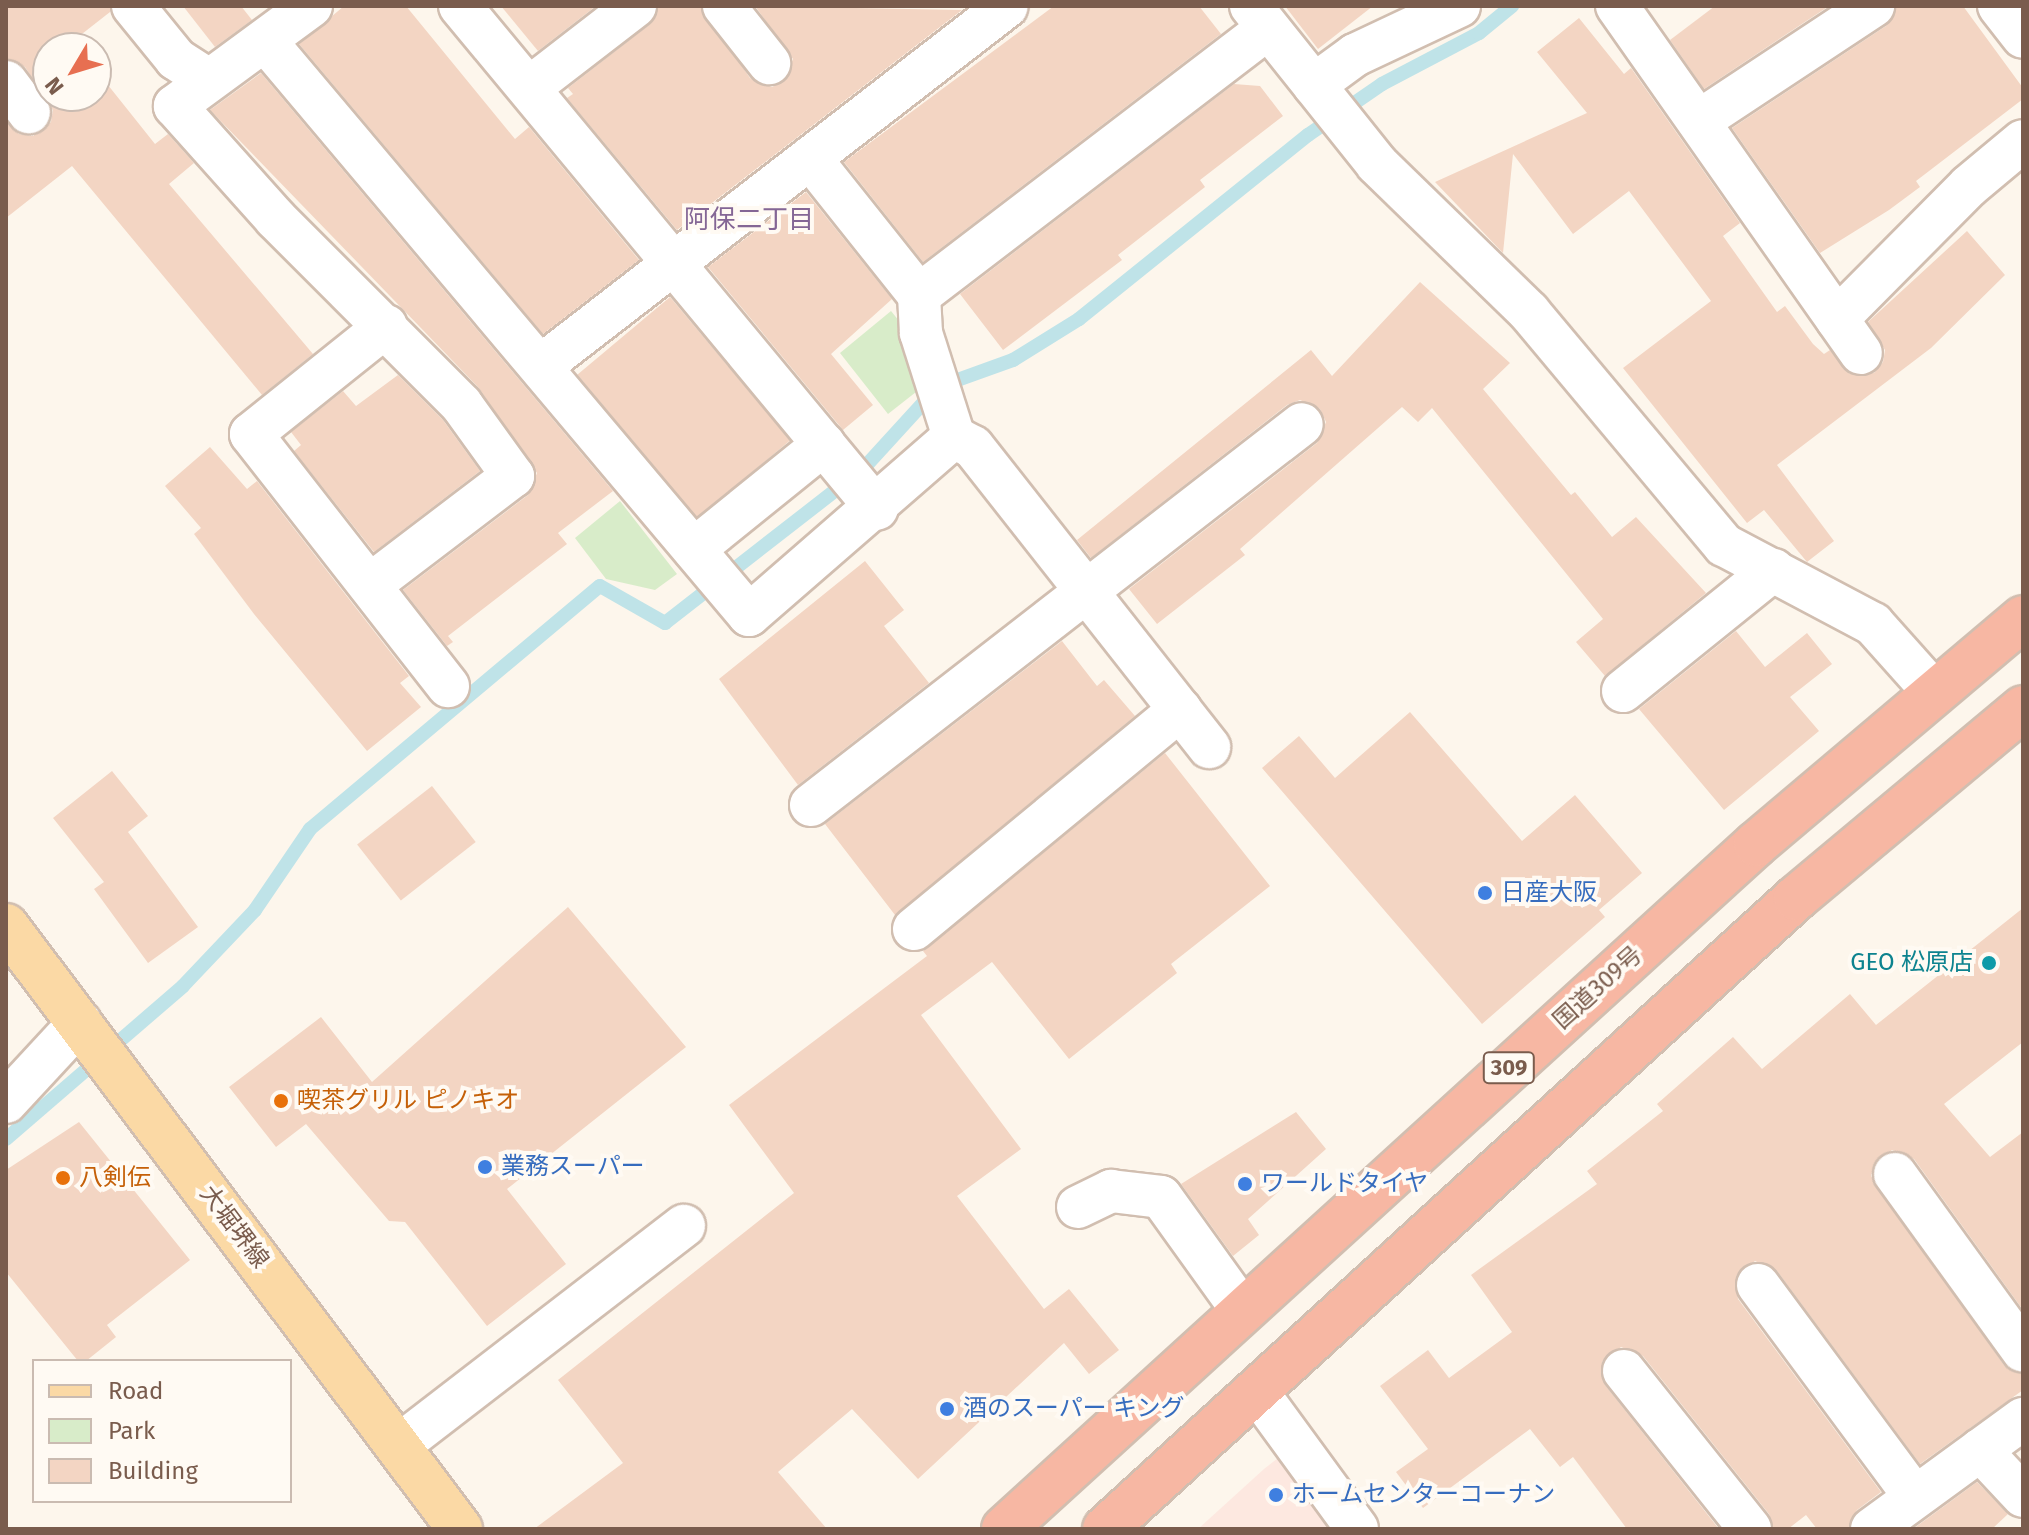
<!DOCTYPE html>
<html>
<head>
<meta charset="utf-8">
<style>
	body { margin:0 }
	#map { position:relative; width:2029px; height:1535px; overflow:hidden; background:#fdf6ec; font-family:"Fira Sans","Noto Sans JP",sans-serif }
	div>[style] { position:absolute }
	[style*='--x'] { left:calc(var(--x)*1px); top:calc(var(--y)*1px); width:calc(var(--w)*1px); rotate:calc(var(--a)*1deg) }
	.commercial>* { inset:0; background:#fde8e0 }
	.green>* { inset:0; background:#d8ecc9 }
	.stream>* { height:14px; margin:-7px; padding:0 7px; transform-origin:7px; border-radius:7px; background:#bfe3e8 }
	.building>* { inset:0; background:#f3d5c3; transform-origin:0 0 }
	.roads { filter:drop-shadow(2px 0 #d1beb0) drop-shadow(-2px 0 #d1beb0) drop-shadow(0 2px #d1beb0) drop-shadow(0 -2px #d1beb0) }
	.minor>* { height:42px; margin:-21px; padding:0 21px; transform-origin:21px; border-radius:21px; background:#fff }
	.major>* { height:44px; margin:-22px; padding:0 22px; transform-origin:22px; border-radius:22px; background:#fbd9a5 }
	.highway>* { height:44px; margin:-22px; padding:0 22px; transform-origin:22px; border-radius:22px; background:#f7b7a3 }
	.dots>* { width:22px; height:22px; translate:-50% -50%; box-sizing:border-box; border:4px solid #fffaf3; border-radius:50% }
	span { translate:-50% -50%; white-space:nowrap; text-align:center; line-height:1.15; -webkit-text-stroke:8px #fffaf3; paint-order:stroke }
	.shield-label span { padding:2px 6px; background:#fffaf3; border:2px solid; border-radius:6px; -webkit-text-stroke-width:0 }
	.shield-label { font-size:22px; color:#7a5c4d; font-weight:700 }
	.shop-label { font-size:24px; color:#366cbe }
	.left { translate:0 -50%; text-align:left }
	.culture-label { font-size:24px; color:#0d838f }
	.right { translate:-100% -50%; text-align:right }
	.street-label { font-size:24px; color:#7a5c4d }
	.food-label { font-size:24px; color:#c56008 }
	.neighbourhood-label { font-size:26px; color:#846695 }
	.frame { position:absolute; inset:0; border:8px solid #7a5c4d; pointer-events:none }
	.legend { position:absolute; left:32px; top:1359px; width:260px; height:144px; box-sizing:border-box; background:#fffaf3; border:2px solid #cabbb1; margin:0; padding:10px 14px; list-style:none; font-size:24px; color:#7a5c4d }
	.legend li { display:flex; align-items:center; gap:16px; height:40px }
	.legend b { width:40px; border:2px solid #cabbb1 }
	.north { position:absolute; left:32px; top:32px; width:80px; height:80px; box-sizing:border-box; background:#fffaf3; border:2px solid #cabbb1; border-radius:50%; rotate:232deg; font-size:22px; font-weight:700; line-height:32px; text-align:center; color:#7a5c4d }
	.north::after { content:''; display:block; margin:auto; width:28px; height:36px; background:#e76f51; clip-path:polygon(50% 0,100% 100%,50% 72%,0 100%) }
</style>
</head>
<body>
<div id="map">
	<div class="commercial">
		<div style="clip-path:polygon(1287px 1451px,1341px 1529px,1198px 1529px,1264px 1469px)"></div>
	</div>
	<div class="green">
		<div style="clip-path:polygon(891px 311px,913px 338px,930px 381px,888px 414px,840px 353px)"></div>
		<div style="clip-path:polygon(620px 501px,677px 574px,655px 590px,606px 579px,575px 538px)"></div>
	</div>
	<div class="stream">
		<div style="--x:6;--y:1139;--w:234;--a:-40.8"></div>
		<div style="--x:183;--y:986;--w:105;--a:-46.5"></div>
		<div style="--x:255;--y:910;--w:98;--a:-55.8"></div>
		<div style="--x:310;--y:829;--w:378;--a:-40"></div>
		<div style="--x:600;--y:586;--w:75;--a:29.6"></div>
		<div style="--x:665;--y:623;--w:251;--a:-37.9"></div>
		<div style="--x:863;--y:469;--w:111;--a:-47.6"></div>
		<div style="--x:938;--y:387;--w:80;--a:-19.8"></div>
		<div style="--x:1013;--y:360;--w:78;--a:-31.8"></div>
		<div style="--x:1079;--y:319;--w:294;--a:-38.8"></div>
		<div style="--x:1308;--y:135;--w:90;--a:-34.6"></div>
		<div style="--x:1382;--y:84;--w:110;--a:-27.7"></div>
		<div style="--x:1479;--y:33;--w:43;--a:-39.3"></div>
	</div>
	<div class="building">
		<div style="clip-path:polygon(6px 6px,110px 6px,110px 12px,73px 41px,79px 48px,48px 48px,48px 96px,96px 96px,96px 70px,155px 144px,168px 134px,194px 163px,169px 184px,313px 354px,262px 395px,72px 166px,6px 218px,6px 121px,19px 134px,33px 136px,51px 122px,53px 110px,25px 67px,6px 59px)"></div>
		<div style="clip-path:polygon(183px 6px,241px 6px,252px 20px,215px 47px)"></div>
		<div style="clip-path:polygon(344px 6px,406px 6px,515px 139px,529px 127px,639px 260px,543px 334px,299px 44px)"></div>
		<div style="clip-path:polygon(501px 6px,596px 6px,538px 51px)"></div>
		<div style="clip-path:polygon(658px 6px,701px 6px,750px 78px,772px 87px,784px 81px,793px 59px,755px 6px,962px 10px,677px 230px,567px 98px,573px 94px,568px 88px,650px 24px)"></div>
		<div style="clip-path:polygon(1054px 6px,1199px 6px,1221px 34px,923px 262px,844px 162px)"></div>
		<div style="clip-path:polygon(1285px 6px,1373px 6px,1318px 49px)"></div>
		<div style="clip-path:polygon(1715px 6px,1829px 6px,1704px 89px,1670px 40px)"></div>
		<div style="clip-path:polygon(1897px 6px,1963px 6px,2023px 88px,2023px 99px,1916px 181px,1920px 187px,1889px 210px,1820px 253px,1732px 128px,1886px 26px)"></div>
		<div style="clip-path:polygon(1579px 18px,1624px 74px,1631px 68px,1740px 223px,1723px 236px,1777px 312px,1785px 306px,1813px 344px,1824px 354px,1830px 350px,1850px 374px,1874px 373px,1883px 362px,1885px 350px,1868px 322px,1967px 231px,2005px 275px,1931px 348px,1777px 465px,1834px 541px,1807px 562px,1764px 510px,1747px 523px,1623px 368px,1711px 301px,1629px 191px,1573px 234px,1513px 154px,1503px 253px,1435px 182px,1587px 113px,1537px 52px)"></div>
		<div style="clip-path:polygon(261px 73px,613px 491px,558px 533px,567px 544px,448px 636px,453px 642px,447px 646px,403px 590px,528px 495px,537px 473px,478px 387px,210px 110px)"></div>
		<div style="clip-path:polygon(1234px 84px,1260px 86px,1283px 116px,1200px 180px,1205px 187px,1118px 255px,1122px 260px,1003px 350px,960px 294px)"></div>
		<div style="clip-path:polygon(806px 192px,892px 299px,831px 354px,873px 405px,843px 430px,708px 267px)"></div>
		<div style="clip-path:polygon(1420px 282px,1510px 363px,1483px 389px,1571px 495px,1575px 492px,1612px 537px,1636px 517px,1706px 593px,1605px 676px,1576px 642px,1603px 619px,1432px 408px,1418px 422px,1402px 407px,1240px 549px,1245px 555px,1157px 624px,1129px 589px,1317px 443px,1326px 422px,1320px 409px,1300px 400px,1287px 405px,1091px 558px,1077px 540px,1311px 350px,1332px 376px)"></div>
		<div style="left:670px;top:297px;width:187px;height:121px;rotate:50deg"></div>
		<div style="clip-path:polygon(398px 375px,443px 420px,480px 471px,374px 552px,294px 451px,301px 445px,291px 432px,343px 391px,356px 406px)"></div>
		<div style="clip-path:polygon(210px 447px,247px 489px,257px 481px,409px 676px,400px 683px,421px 707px,367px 751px,254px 614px,194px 534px,201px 528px,165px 486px)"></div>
		<div style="clip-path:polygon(865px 561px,904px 610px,884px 626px,929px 683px,798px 785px,719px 679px)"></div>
		<div style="clip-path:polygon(1736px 631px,1765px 667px,1807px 633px,1832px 664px,1790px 697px,1819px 731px,1724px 810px,1639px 709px)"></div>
		<div style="clip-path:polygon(1062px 641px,1097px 686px,1104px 680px,1135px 716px,895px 915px,825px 824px)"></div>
		<div style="clip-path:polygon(1410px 712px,1522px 841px,1575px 795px,1642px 873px,1599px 910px,1605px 917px,1482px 1024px,1262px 768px,1299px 736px,1335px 778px)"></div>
		<div style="clip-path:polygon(1165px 753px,1270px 886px,1171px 964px,1177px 973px,1069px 1059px,992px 962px,921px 1015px,1021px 1149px,957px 1196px,1044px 1309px,1069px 1289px,1119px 1350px,1089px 1374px,1064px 1343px,918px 1479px,852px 1409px,778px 1472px,827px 1529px,534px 1529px,623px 1463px,558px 1380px,794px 1193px,729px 1105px,927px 956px,923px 951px)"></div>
		<div style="clip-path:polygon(112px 771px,148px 816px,128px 832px,198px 927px,148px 963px,94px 889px,104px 882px,53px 818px)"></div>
		<div style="left:432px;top:786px;width:71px;height:95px;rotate:52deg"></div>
		<div style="clip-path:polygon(568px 907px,686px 1047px,507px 1189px,566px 1264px,487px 1326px,405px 1222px,389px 1221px,306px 1124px,276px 1147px,229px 1087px,321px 1017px,372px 1082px)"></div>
		<div style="clip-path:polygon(2023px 908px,2023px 1042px,1944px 1104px,1990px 1157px,2023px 1132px,2023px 1310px,1914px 1159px,1892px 1150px,1874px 1164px,1871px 1176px,2004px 1365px,2023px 1375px,2023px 1390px,1920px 1464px,1777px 1271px,1755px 1261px,1736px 1276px,1738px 1299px,1881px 1492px,1857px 1510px,1848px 1529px,1817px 1529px,1806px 1515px,1788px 1529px,1773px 1529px,1769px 1514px,1643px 1356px,1621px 1347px,1602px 1362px,1605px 1385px,1719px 1529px,1627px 1529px,1573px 1457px,1560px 1467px,1530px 1429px,1423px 1508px,1396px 1472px,1428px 1449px,1380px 1386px,1428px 1350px,1449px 1378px,1512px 1332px,1471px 1275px,1597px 1184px,1587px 1171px,1663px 1111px,1657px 1104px,1733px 1037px,1762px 1069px,1850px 994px,1876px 1025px)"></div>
		<div style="clip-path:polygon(1296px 1112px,1326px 1149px,1248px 1219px,1259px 1235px,1233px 1256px,1181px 1184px)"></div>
		<div style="clip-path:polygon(79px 1122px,190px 1260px,107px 1325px,116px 1337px,86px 1361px,78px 1361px,6px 1272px,6px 1170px)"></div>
		<div style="clip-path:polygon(1977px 1482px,2008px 1514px,1992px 1529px,1913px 1529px)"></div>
	</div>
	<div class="roads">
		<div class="minor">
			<div style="--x:133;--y:6;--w:68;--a:50.9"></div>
			<div style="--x:176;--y:59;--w:37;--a:33"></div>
			<div style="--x:311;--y:6;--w:169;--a:143.7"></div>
			<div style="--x:175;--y:106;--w:152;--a:48.2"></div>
			<div style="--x:276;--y:219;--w:262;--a:45"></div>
			<div style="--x:461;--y:404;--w:89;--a:54.2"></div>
			<div style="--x:513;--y:476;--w:180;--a:142.7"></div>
			<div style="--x:460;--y:6;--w:653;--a:50.34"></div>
			<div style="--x:724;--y:6;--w:73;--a:51.7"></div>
			<div style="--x:1251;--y:6;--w:202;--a:51.4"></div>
			<div style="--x:1377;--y:164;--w:212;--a:44.2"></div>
			<div style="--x:1529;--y:312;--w:304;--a:50.1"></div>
			<div style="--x:1724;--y:545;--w:169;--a:27.9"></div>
			<div style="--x:1873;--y:624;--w:90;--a:48.2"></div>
			<div style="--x:1617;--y:6;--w:424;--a:54.9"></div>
			<div style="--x:1999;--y:6;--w:39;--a:52"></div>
			<div style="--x:267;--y:43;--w:748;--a:49.88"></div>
			<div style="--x:749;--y:615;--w:271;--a:-41"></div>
			<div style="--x:954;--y:437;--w:21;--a:28"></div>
			<div style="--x:973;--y:447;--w:382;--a:51.8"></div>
			<div style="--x:6;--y:82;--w:38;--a:53"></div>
			<div style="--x:1314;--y:85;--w:51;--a:-36.2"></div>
			<div style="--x:1355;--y:55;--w:115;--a:-25.2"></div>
			<div style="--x:529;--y:88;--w:134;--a:-37.7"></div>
			<div style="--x:1699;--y:121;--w:209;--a:-33.5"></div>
			<div style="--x:810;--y:158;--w:175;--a:51.5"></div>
			<div style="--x:919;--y:295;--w:439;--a:-37.4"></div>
			<div style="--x:919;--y:295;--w:38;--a:87"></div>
			<div style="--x:921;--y:333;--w:109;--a:72.4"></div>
			<div style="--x:1837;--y:319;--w:187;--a:-45.2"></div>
			<div style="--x:1969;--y:186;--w:70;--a:-39.8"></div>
			<div style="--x:386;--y:326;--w:173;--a:141.3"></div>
			<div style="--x:251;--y:434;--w:320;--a:52"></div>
			<div style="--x:542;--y:365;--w:587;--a:-37.67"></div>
			<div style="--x:694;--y:549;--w:167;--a:-38.9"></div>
			<div style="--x:1623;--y:691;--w:193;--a:-38.9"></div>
			<div style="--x:811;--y:805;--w:621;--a:-37.81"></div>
			<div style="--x:914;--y:929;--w:345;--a:-39.5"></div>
			<div style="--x:6;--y:1102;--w:109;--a:-47.2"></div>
			<div style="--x:1895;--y:1174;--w:218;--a:54.1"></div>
			<div style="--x:1078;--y:1207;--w:37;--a:-26"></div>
			<div style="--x:1111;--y:1191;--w:50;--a:6.8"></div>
			<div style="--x:1161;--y:1197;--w:140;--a:54.3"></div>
			<div style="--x:1758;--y:1285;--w:262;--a:53.5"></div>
			<div style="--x:1624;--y:1371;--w:202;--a:51.4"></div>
			<div style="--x:1258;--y:1393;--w:168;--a:53.9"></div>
			<div style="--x:398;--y:1446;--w:361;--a:-37.6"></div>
			<div style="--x:1980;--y:1450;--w:63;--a:46.9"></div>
			<div style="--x:1872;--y:1529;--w:187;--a:-36.1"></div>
		</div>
		<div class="major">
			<div style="--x:6;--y:926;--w:755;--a:53.02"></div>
		</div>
		<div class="highway">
			<div style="--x:1004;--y:1529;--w:1017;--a:-42.33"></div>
			<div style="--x:1756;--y:844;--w:350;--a:-40.2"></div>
			<div style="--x:1105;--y:1529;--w:936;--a:-42.4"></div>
			<div style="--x:1796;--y:898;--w:296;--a:-39.9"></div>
		</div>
	</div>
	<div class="dots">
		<div style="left:1485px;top:893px;background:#3f7fe0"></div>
		<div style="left:1989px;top:963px;background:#0f9aa8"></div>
		<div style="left:281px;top:1101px;background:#e8710a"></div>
		<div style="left:485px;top:1167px;background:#3f7fe0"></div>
		<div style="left:63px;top:1178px;background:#e8710a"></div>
		<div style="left:1245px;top:1184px;background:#3f7fe0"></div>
		<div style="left:947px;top:1409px;background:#3f7fe0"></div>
		<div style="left:1276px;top:1495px;background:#3f7fe0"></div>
	</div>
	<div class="shield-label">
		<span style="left:1509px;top:1068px">309</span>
	</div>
	<div class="shop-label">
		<span class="left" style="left:1501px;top:893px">日産大阪</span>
		<span class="left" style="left:501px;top:1167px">業務スーパー</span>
		<span class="left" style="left:1261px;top:1184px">ワールドタイヤ</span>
		<span class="left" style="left:963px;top:1409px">酒のスーパー キング</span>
		<span class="left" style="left:1292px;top:1495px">ホームセンターコーナン</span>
	</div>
	<div class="culture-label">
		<span class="right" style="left:1973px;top:963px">GEO 松原店</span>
	</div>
	<div class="street-label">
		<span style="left:1598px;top:988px;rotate:-42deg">国道309号</span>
		<span style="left:234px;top:1227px;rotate:53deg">大堀堺線</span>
	</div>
	<div class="food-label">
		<span class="left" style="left:297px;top:1101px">喫茶グリル ピノキオ</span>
		<span class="left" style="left:79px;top:1178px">八剣伝</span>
	</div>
	<div class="neighbourhood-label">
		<span style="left:749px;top:220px">阿保二丁目</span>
	</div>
	<div class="frame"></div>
	<ul class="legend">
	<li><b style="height:10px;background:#fbd9a5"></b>Road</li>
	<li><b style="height:22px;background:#d8ecc9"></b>Park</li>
	<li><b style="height:22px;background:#f3d5c3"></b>Building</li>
	</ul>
	<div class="north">N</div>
</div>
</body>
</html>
